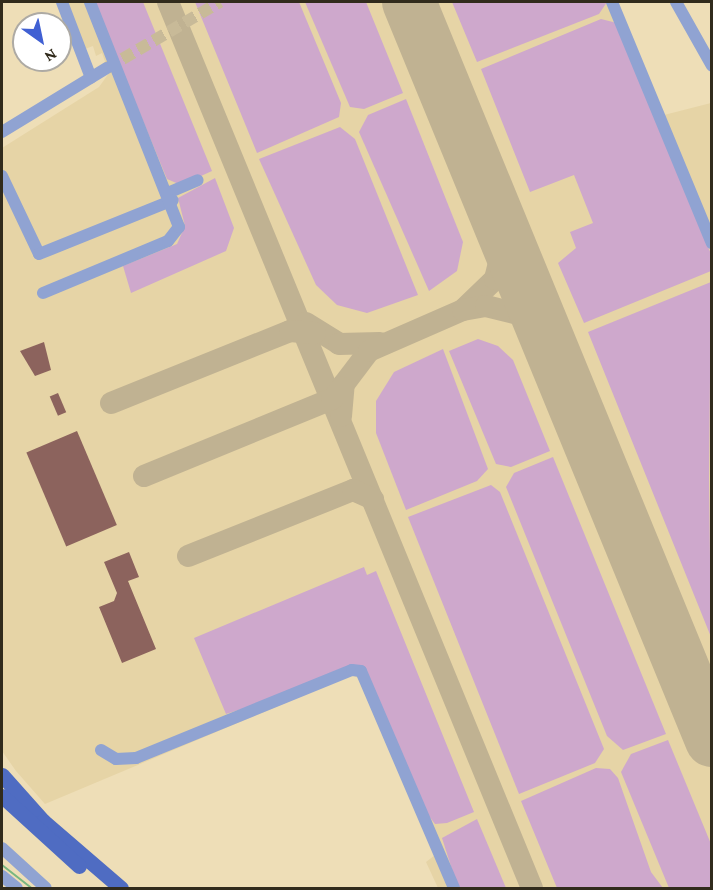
<!DOCTYPE html>
<html>
<head>
<meta charset="utf-8">
<style>
	body { margin:0 }
	#map { position:relative; width:713px; height:890px; overflow:hidden; background:#eedeb7; font-family:"Crimson Pro",serif }
	div>[style] { position:absolute }
	[style*='--x'] { left:calc(var(--x)*1px); top:calc(var(--y)*1px); width:calc(var(--w)*1px); rotate:calc(var(--a)*1deg) }
	.built>* { inset:0; background:#e6d4a6 }
	.green>* { inset:0; background:#cea8cc }
	.stream>* { height:2px; margin:-1px; padding:0 1px; transform-origin:1px; border-radius:1px; background:#78b780 }
	.taxiway>* { height:22px; margin:-11px; padding:0 11px; transform-origin:11px; border-radius:11px; background:#c0b292 }
	.runway>* { height:54px; margin:-27px; padding:0 27px; transform-origin:27px; border-radius:27px; background:#c0b292 }
	.building>* { inset:0; background:#8c635d; transform-origin:0 0 }
	.minor-tunnel>* { height:12px; margin-top:-6px; transform-origin:0; background:repeating-linear-gradient(90deg,#c8ba98 0 12px,transparent 0 18px) }
	.minor>* { height:12px; margin:-6px; padding:0 6px; transform-origin:6px; border-radius:6px; background:#90a3d2 }
	.major>* { height:15px; margin:-7.5px; padding:0 7.5px; transform-origin:7.5px; border-radius:7.5px; background:#4f6cc2 }
	span { translate:-50% -50%; white-space:nowrap; text-align:center; line-height:1.15; -webkit-text-stroke:6px #fff; paint-order:stroke }
	.frame { position:absolute; inset:0; border:3px solid #312b1c; pointer-events:none }
	.north { position:absolute; left:12px; top:12px; width:60px; height:60px; box-sizing:border-box; background:#fff; border:2px solid #adaaa4; border-radius:50%; rotate:147deg; font-size:16px; font-weight:700; line-height:24px; text-align:center; color:#312b1c }
	.north::after { content:''; display:block; margin:auto; width:21px; height:27px; background:#4060d3; clip-path:polygon(50% 0,100% 100%,50% 72%,0 100%) }
</style>
</head>
<body>
<div id="map">
	<div class="built">
		<div style="clip-path:polygon(67px 2px,617px 2px,664px 115px,711px 103px,711px 888px,438px 888px,426px 862px,435px 855px,364px 681px,352px 675px,45px 804px,16px 771px,2px 751px,2px 148px,99px 87px,109px 73px,102px 53px,96px 56px,93px 46px,85px 49px)"></div>
	</div>
	<div class="green">
		<div style="clip-path:polygon(94px 2px,143px 2px,212px 171px,181px 185px,167px 179px)"></div>
		<div style="clip-path:polygon(195px 2px,299px 2px,341px 103px,339px 117px,257px 153px)"></div>
		<div style="clip-path:polygon(305px 2px,366px 2px,403px 93px,364px 109px,350px 107px)"></div>
		<div style="clip-path:polygon(452px 2px,607px 2px,599px 14px,477px 62px)"></div>
		<div style="clip-path:polygon(601px 19px,617px 23px,711px 254px,711px 271px,584px 323px,558px 263px,576px 248px,570px 232px,593px 223px,574px 175px,530px 192px,481px 69px)"></div>
		<div style="clip-path:polygon(406px 99px,463px 242px,457px 271px,429px 291px,359px 132px,368px 115px)"></div>
		<div style="clip-path:polygon(340px 127px,355px 139px,418px 295px,367px 313px,337px 305px,316px 285px,259px 159px)"></div>
		<div style="clip-path:polygon(215px 178px,234px 228px,226px 251px,131px 293px,123px 266px,177px 244px,185px 226px,178px 198px)"></div>
		<div style="clip-path:polygon(711px 282px,709px 478px,711px 637px,588px 332px)"></div>
		<div style="clip-path:polygon(478px 339px,498px 346px,513px 360px,550px 451px,511px 467px,496px 464px,449px 351px)"></div>
		<div style="clip-path:polygon(443px 349px,488px 469px,477px 481px,406px 510px,376px 433px,376px 401px,394px 372px)"></div>
		<div style="clip-path:polygon(553px 457px,666px 734px,623px 750px,607px 736px,506px 487px,514px 473px)"></div>
		<div style="clip-path:polygon(491px 485px,500px 492px,604px 749px,595px 763px,519px 794px,408px 517px)"></div>
		<div style="clip-path:polygon(364px 567px,367px 575px,376px 571px,474px 812px,447px 823px,435px 824px,426px 812px,366px 669px,226px 714px,194px 638px)"></div>
		<div style="clip-path:polygon(668px 740px,711px 844px,711px 888px,669px 888px,621px 772px,631px 754px)"></div>
		<div style="clip-path:polygon(596px 768px,610px 769px,618px 778px,651px 872px,663px 888px,557px 888px,521px 801px)"></div>
		<div style="clip-path:polygon(477px 819px,506px 888px,458px 888px,442px 838px)"></div>
	</div>
	<div class="stream">
		<div style="--x:2;--y:865;--w:37;--a:38"></div>
	</div>
	<div class="taxiway">
		<div style="--x:168;--y:2;--w:958;--a:67.67"></div>
		<div style="--x:464;--y:309;--w:43;--a:-44.1"></div>
		<div style="--x:495;--y:279;--w:32;--a:-76"></div>
		<div style="--x:503;--y:248;--w:23;--a:-95"></div>
		<div style="--x:306;--y:323;--w:39;--a:32"></div>
		<div style="--x:339;--y:344;--w:41;--a:-1.4"></div>
		<div style="--x:111;--y:403;--w:193;--a:-21.9"></div>
		<div style="--x:290;--y:331;--w:25;--a:5"></div>
		<div style="--x:341;--y:416;--w:32;--a:-85"></div>
		<div style="--x:344;--y:384;--w:41;--a:-52.9"></div>
		<div style="--x:369;--y:351;--w:103;--a:-23.6"></div>
		<div style="--x:463;--y:310;--w:23;--a:-10"></div>
		<div style="--x:486;--y:306;--w:34;--a:14"></div>
		<div style="--x:519;--y:314;--w:47;--a:46.7"></div>
		<div style="--x:144;--y:476;--w:203;--a:-22.3"></div>
		<div style="--x:332;--y:399;--w:15;--a:-48"></div>
		<div style="--x:188;--y:556;--w:178;--a:-21.8"></div>
		<div style="--x:353;--y:490;--w:22;--a:24"></div>
	</div>
	<div class="runway">
		<div style="--x:409;--y:2;--w:798;--a:67.68"></div>
	</div>
	<div class="building">
		<div style="clip-path:polygon(44px 342px,51px 370px,35px 376px,20px 351px)"></div>
		<div style="left:58px;top:393px;width:21px;height:9px;rotate:67deg"></div>
		<div style="left:77px;top:431px;width:102px;height:55px;rotate:67deg"></div>
		<div style="clip-path:polygon(129px 552px,139px 577px,128px 581px,156px 649px,122px 663px,99px 607px,114px 601px,117px 593px,104px 562px)"></div>
	</div>
	<div class="minor-tunnel">
		<div style="--x:107;--y:68;--w:131;--a:-30.3"></div>
	</div>
	<div class="minor">
		<div style="--x:62;--y:2;--w:81;--a:69.1"></div>
		<div style="--x:612;--y:2;--w:261;--a:67.5"></div>
		<div style="--x:676;--y:2;--w:73;--a:60.6"></div>
		<div style="--x:2;--y:132;--w:123;--a:-31.4"></div>
		<div style="--x:2;--y:176;--w:86;--a:64.6"></div>
		<div style="--x:39;--y:254;--w:144;--a:-21.9"></div>
		<div style="--x:170;--y:192;--w:30;--a:-23"></div>
		<div style="--x:43;--y:293;--w:135;--a:-22.6"></div>
		<div style="--x:168;--y:241;--w:18;--a:-52"></div>
		<div style="--x:179;--y:227;--w:242;--a:-111.6"></div>
		<div style="--x:101;--y:750;--w:17;--a:31"></div>
		<div style="--x:116;--y:759;--w:20;--a:-3"></div>
		<div style="--x:136;--y:758;--w:233;--a:-22.2"></div>
		<div style="--x:352;--y:670;--w:9;--a:6"></div>
		<div style="--x:361;--y:671;--w:236;--a:66.8"></div>
		<div style="--x:2;--y:848;--w:59;--a:42.3"></div>
		<div style="--x:2;--y:876;--w:19;--a:39"></div>
	</div>
	<div class="major">
		<div style="--x:2;--y:775;--w:62;--a:48.3"></div>
		<div style="--x:43;--y:821;--w:103;--a:40.7"></div>
		<div style="--x:2;--y:796;--w:104;--a:42.3"></div>
	</div>
	<div class="frame"></div>
	<div class="north">N</div>
</div>
</body>
</html>
